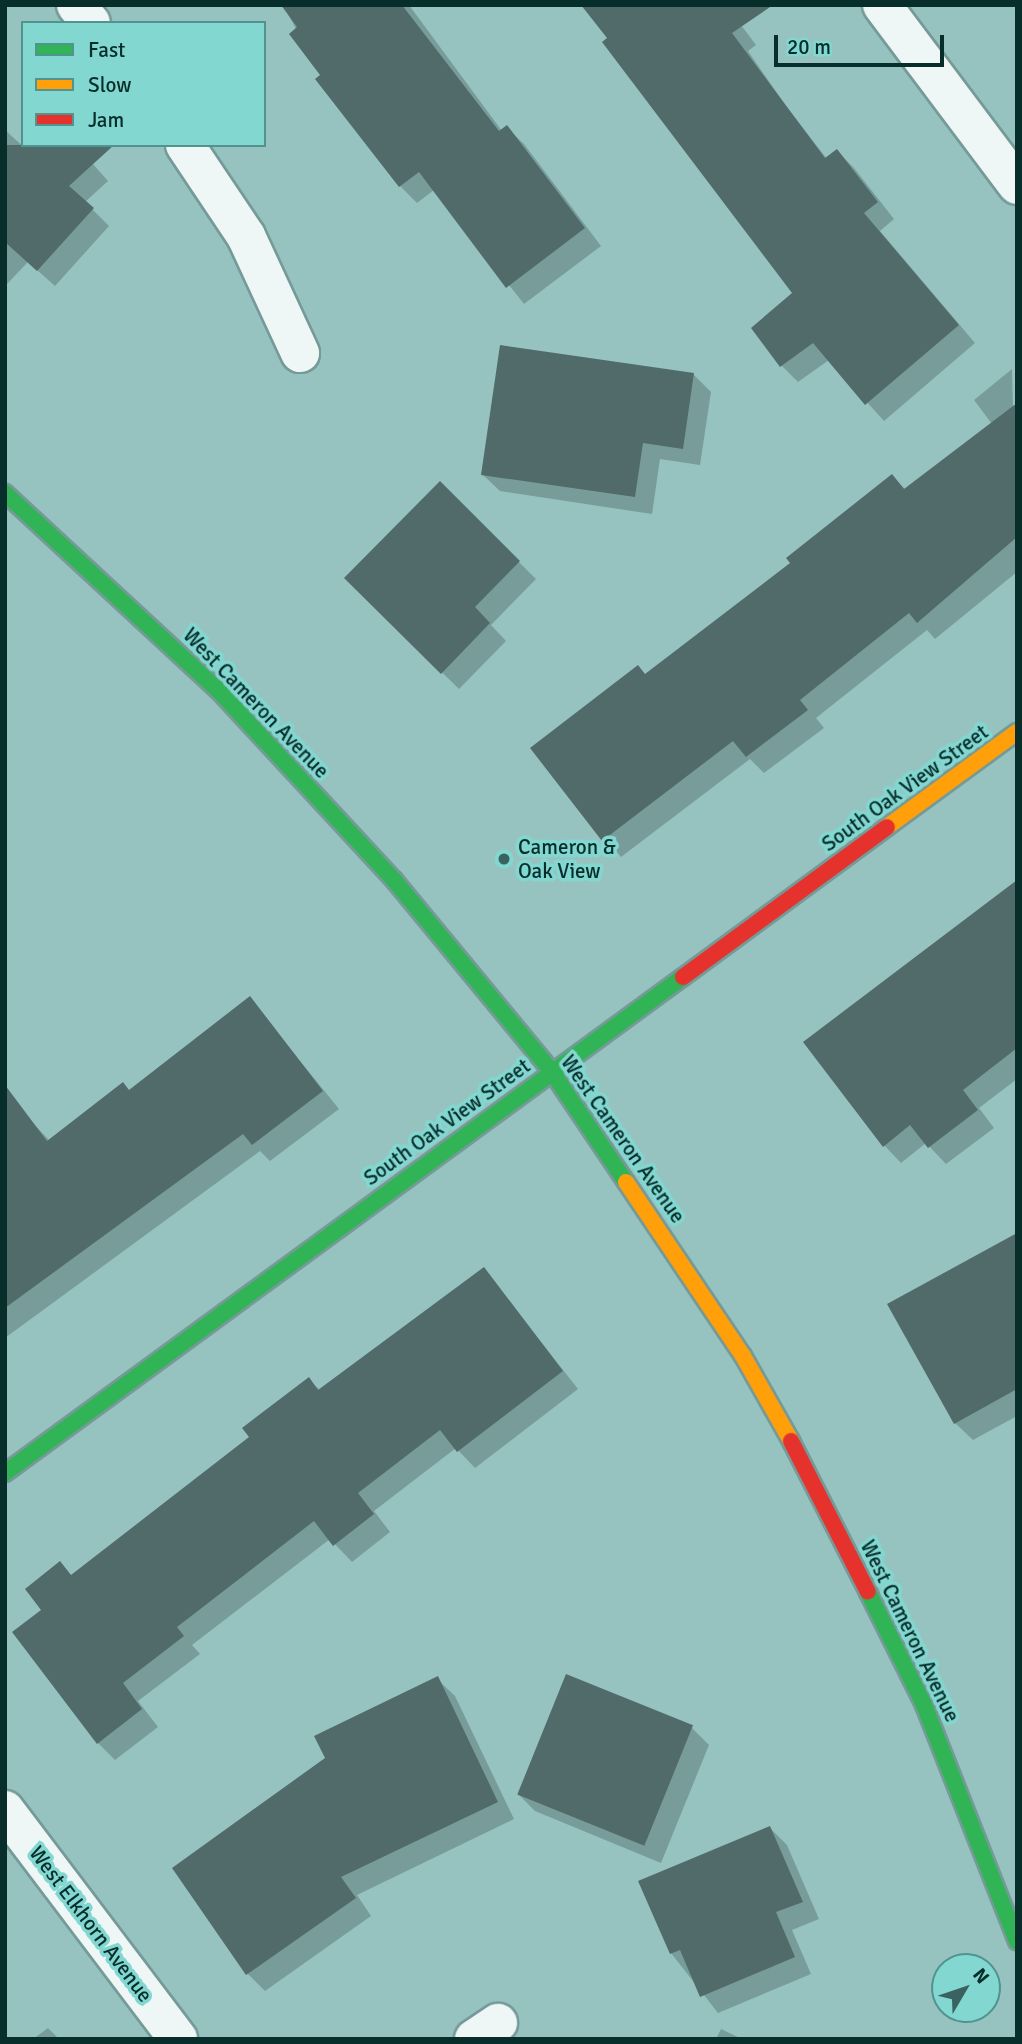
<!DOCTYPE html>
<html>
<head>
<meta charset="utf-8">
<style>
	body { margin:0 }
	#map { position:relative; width:1022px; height:2044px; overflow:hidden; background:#96c3c0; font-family:Signika,sans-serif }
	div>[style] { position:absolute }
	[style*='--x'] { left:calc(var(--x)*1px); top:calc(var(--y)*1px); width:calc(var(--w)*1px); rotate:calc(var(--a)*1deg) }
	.shadow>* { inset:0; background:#0003 }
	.building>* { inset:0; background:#516b6a; transform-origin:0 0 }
	.roads { filter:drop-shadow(2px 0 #759a98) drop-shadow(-2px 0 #759a98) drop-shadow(0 2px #759a98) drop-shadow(0 -2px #759a98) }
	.street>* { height:38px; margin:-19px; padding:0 19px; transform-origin:19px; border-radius:19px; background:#eff6f6 }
	.fast>* { height:16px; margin:-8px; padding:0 8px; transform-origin:8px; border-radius:8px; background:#30b455 }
	.slow>* { height:16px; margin:-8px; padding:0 8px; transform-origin:8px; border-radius:8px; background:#ff9f0a }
	.jam>* { height:16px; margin:-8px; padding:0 8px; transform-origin:8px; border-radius:8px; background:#e5322d }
	.dots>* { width:19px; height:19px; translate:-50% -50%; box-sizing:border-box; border:4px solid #82d7d0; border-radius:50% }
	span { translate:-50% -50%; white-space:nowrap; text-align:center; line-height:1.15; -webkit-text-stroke:7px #82d7d0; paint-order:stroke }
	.street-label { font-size:21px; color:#082e2c }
	.poi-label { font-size:21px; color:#082e2c }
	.left { translate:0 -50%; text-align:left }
	.frame { position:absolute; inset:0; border:7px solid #082e2c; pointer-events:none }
	.legend { position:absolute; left:21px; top:21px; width:245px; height:126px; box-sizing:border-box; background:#82d7d0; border:2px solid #51938e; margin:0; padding:9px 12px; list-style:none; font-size:21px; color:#082e2c }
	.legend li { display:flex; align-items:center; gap:14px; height:35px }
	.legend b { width:35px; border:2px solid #51938e }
	.north { position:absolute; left:931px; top:1953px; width:70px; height:70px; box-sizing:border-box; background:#82d7d0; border:2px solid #51938e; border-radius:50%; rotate:51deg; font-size:19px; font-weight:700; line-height:28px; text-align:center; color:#082e2c }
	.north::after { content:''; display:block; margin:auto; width:24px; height:32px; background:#3a6260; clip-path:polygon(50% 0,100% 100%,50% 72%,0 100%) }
	.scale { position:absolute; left:774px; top:35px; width:170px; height:32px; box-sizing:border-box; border:4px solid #082e2c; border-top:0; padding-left:9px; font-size:21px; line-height:24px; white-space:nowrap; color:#082e2c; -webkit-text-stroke:5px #82d7d0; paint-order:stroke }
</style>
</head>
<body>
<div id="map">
	<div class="shadow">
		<div style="clip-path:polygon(283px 5px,409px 5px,502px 131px,506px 127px,524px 144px,601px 246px,524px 304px,434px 190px,417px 203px,400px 186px,317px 80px,322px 76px)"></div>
		<div style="clip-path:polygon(726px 5px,756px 45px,748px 51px,786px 106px,827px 159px,837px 151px,854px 168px,894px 219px,880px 231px,975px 343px,884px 421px,829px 360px,798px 382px,781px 365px,795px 293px,604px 42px)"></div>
		<div style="clip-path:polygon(5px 130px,27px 150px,76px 145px,108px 181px,85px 202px,109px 226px,55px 286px,28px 262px,5px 286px)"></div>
		<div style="clip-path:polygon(1012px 369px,1017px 572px,935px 639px,927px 630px,816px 718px,824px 728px,764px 773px,750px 759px,621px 857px,532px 748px,646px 676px,793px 564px,892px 476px,906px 490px,992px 424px,974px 400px)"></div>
		<div style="clip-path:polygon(694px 375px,711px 392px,700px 465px,660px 459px,652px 514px,500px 491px,482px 474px)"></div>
		<div style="clip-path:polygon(440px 484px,536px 579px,491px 625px,506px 641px,459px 689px,346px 578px)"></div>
		<div style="clip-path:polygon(1017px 882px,1017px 1079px,979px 1108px,994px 1128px,946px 1164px,926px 1143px,901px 1163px,884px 1145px)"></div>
		<div style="clip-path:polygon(250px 999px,339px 1109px,270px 1161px,260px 1151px,5px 1338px,5px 1133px,27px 1117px,50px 1141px,130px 1091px)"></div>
		<div style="clip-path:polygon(1017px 1235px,1017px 1416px,973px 1440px,955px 1423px)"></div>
		<div style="clip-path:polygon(484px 1269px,578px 1389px,475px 1468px,456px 1448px,374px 1511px,390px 1532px,352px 1562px,330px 1539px,192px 1645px,200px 1654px,138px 1701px,158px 1727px,115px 1760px,98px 1743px,43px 1611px,60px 1564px,72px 1576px,252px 1437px,308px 1379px,320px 1390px)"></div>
		<div style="clip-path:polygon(437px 1679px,455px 1696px,514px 1819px,357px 1895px,371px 1916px,265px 1991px,247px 1973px,327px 1758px)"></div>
		<div style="clip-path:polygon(692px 1728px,709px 1745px,661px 1863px,535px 1811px,518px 1794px)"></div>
		<div style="clip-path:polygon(770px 1828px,787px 1845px,819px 1919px,792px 1930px,811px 1974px,718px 2013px,671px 1953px)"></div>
		<div style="clip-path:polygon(48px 2028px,59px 2039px,33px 2039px)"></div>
		<div style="clip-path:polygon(721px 2029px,742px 2039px,716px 2039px)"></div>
	</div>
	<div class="building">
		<div style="clip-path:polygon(281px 5px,402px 5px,499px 131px,507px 125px,585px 228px,506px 288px,419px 172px,399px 187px,315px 79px,320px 75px,289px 34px,297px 27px)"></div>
		<div style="clip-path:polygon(581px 5px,773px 5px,732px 33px,825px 158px,837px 149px,878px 202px,864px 213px,959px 325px,865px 405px,813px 343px,780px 367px,751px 328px,792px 293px,602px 42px,607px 38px)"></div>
		<div style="clip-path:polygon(5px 145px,114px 145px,69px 186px,94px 208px,37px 271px,5px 242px)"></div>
		<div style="clip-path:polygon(500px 345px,694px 373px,683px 449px,643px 443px,635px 497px,481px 475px)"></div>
		<div style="clip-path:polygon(1017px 403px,1017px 537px,917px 623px,909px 613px,800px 700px,808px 710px,746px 757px,733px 741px,602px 841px,530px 748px,638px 665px,645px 674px,790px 563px,786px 558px,892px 474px,904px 489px)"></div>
		<div style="clip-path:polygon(440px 481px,520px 561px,475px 607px,490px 623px,441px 674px,344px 578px)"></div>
		<div style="clip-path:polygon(1017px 880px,1017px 1048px,963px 1090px,978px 1110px,928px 1148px,910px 1125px,883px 1147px,803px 1042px)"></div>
		<div style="clip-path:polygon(250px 996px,323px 1091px,252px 1145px,243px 1134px,5px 1308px,5px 1085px,47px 1141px,123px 1082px,129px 1090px)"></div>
		<div style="clip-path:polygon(1017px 1233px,1017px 1389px,954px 1424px,887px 1304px)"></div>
		<div style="clip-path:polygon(484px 1267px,563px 1371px,457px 1452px,440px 1430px,358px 1493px,374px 1514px,333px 1546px,314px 1521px,177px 1627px,184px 1636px,123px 1683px,142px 1709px,97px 1744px,12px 1632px,41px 1610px,25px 1589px,60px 1561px,71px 1575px,249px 1437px,242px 1428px,309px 1377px,318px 1390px)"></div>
		<div style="left:566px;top:1674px;width:137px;height:130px;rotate:22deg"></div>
		<div style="clip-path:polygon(438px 1676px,498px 1802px,341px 1877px,356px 1898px,246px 1975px,172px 1868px,325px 1758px,314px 1736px)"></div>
		<div style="clip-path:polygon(770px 1826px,803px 1902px,776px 1912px,795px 1957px,700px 1997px,680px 1950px,670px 1954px,638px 1881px)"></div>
	</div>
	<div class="roads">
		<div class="street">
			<div style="--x:76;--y:5;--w:23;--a:50"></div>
			<div style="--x:882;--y:5;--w:225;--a:53.1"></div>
			<div style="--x:185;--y:145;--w:110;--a:56.2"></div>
			<div style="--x:246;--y:236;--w:129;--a:65.2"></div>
			<div style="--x:5;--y:1810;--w:287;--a:52.9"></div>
			<div style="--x:474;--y:2039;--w:29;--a:-34"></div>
		</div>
		<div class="fast">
			<div style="--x:5;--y:493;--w:290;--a:42.8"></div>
			<div style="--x:218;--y:690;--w:259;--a:47.2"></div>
			<div style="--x:394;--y:880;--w:249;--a:50.5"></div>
			<div style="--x:552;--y:1072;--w:133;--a:56.1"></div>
			<div style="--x:5;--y:1473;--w:840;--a:-36.19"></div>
			<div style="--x:868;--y:1592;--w:126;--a:63.6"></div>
			<div style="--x:924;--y:1705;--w:254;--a:68.5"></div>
		</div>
		<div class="slow">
			<div style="--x:887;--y:827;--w:161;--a:-36.2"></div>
			<div style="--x:626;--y:1182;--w:210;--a:56.1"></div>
			<div style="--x:743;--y:1356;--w:98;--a:60.5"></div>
		</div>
		<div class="jam">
			<div style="--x:683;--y:977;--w:253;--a:-36.3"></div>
			<div style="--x:791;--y:1441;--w:169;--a:63"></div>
		</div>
	</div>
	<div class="dots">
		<div style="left:504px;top:859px;background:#3a6260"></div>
	</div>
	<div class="street-label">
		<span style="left:256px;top:703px;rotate:46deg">West Cameron Avenue</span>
		<span style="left:905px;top:788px;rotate:-36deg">South Oak View Street</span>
		<span style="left:447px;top:1122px;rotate:-36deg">South Oak View Street</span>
		<span style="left:623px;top:1139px;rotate:55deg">West Cameron Avenue</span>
		<span style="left:910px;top:1631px;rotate:64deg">West Cameron Avenue</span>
		<span style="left:91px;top:1924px;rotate:53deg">West Elkhorn Avenue</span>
	</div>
	<div class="poi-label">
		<span class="left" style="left:518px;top:859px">Cameron &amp;<br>Oak View</span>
	</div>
	<div class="frame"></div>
	<ul class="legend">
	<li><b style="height:9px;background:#30b455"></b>Fast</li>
	<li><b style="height:9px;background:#ff9f0a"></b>Slow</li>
	<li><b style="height:9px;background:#e5322d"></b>Jam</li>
	</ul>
	<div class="north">N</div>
	<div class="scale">20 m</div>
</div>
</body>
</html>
